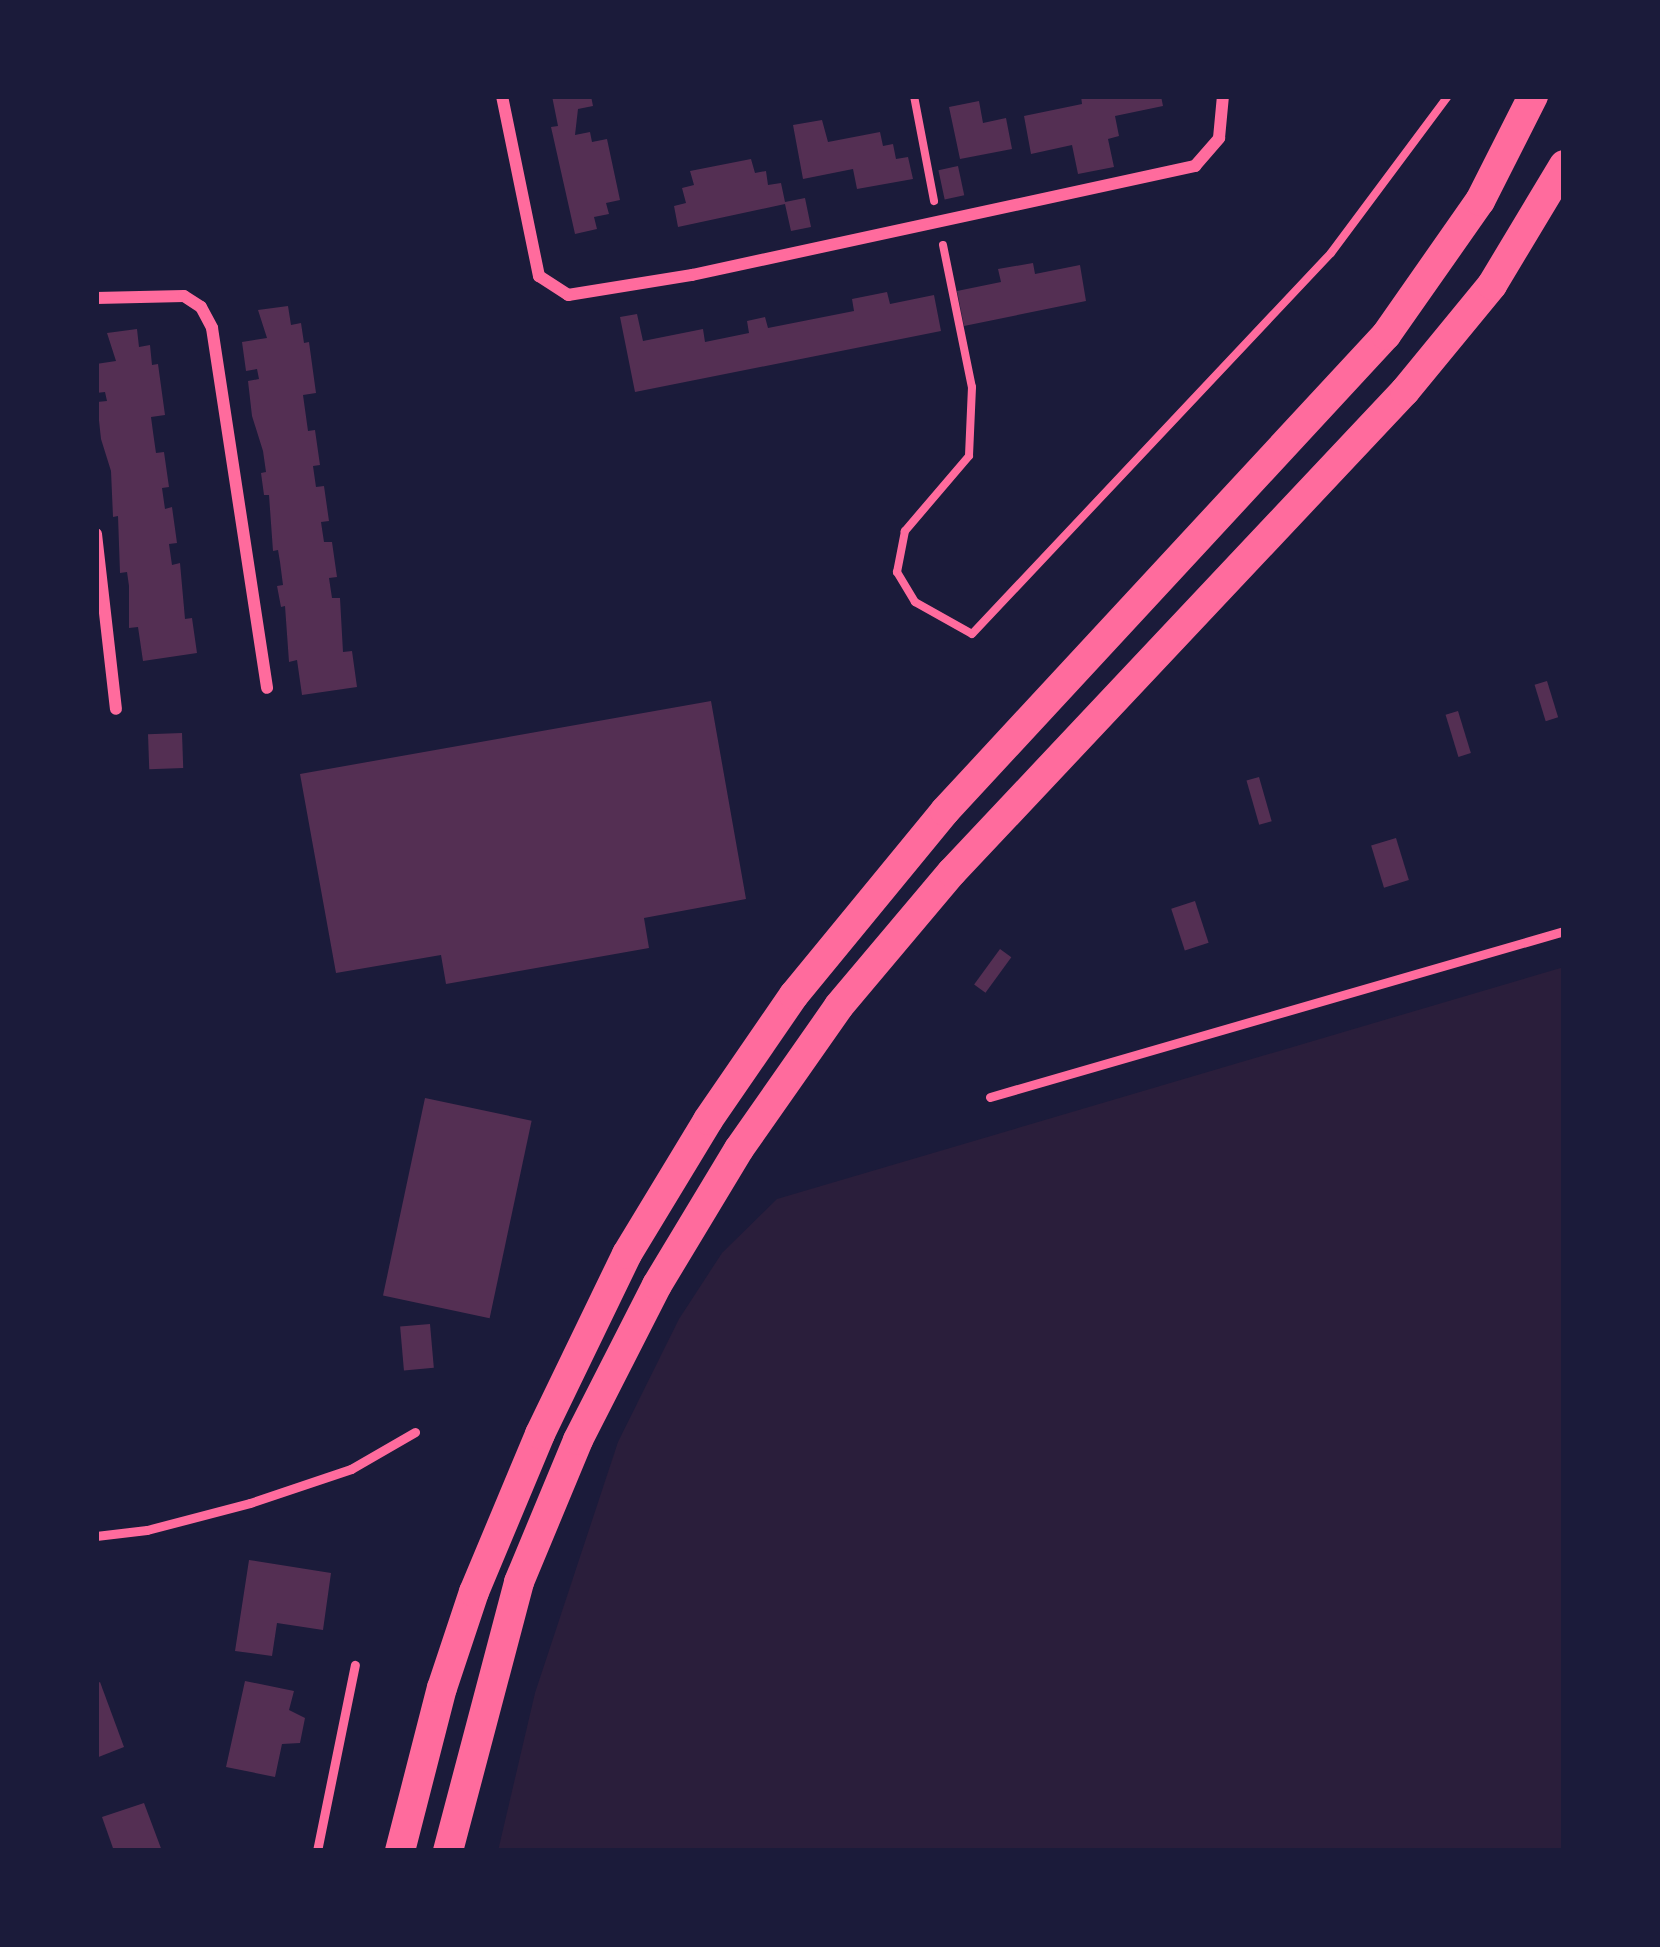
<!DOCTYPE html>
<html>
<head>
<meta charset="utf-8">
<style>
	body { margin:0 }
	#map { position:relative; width:1660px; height:1947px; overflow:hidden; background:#1b1b3a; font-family:"Exo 2",sans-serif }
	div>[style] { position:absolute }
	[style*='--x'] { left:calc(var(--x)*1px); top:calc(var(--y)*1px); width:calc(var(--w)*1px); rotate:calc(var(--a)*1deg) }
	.green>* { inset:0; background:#2a1e3b }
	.building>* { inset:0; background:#542f53; transform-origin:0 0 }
	.path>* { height:8px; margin:-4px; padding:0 4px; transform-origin:4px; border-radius:4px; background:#ff6b9d }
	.service>* { height:9px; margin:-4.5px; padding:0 4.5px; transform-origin:4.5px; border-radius:4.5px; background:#ff6b9d }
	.minor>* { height:12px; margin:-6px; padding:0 6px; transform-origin:6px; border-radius:6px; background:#ff6b9d }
	.primary>* { height:30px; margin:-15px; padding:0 15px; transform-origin:15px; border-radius:15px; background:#ff6b9d }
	span { translate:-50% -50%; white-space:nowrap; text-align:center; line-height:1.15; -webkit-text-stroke:10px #1b1b3a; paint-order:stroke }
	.frame { position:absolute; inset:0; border:99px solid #1b1b3a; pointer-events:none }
</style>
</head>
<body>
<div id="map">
	<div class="green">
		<div style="clip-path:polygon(1564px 967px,1564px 1851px,498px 1851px,535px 1693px,618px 1442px,679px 1319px,722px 1253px,777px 1199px)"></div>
	</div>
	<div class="building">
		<div style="clip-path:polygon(552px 96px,591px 96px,593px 106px,578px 109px,575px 135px,590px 132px,592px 142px,607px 139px,620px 200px,606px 203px,609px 214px,594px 217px,597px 229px,575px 234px,551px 127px,558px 126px)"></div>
		<div style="clip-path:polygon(1081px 96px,1161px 96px,1163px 106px,1115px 116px,1119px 136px,1108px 139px,1114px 167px,1078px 174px,1072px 145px,1031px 154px,1024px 116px,1082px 104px)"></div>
		<div style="clip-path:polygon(979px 101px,983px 123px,1006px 118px,1012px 149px,960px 159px,949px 107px)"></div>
		<div style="clip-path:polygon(822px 120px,828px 142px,880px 132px,883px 146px,893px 144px,896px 159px,908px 157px,913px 179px,857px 189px,853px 169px,803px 179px,793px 125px)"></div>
		<div style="clip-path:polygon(751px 159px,755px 173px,766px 171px,768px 185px,781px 183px,785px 202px,805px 198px,811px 227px,791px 231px,785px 204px,678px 227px,674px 206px,686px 203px,682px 188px,694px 185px,690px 171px)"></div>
		<div style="left:958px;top:166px;width:30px;height:20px;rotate:78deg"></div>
		<div style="clip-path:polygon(1033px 263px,1035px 274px,1080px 265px,1086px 301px,964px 326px,957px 291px,1001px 282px,998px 269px)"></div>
		<div style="clip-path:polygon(887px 292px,890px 304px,934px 295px,941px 331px,635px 392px,620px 317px,637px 314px,643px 341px,703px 329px,705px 342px,749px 333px,747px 321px,765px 317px,768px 328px,854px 311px,852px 299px)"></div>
		<div style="clip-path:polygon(288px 306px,291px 325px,301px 323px,304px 343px,309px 342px,316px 393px,303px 395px,308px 431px,315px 430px,320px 465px,313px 466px,316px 487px,324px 486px,329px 521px,321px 522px,324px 542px,332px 542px,337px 577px,329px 578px,332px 598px,340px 598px,343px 652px,352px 651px,357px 687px,302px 695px,297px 660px,289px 662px,285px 606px,281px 607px,277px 586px,283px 585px,280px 562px,278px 550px,273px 551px,269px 495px,264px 495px,261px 473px,266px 472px,263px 451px,252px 416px,248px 381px,259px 379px,257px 369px,246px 371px,242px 342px,267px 338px,258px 310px)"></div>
		<div style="clip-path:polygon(137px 329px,139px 347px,150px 345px,152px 365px,158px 364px,165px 415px,151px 417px,153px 432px,156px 453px,164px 452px,169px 487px,162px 488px,165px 509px,172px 507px,177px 543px,169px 544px,172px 565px,180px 563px,185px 619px,192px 618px,197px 653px,143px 661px,138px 627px,129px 628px,129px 586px,127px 572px,120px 573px,118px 516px,113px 517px,111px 471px,101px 439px,97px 402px,107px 401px,105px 392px,96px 393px,96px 364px,116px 361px,107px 333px)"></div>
		<div style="left:1547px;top:681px;width:38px;height:13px;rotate:73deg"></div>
		<div style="clip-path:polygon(711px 701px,746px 899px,644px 918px,649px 948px,446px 984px,441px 955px,336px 973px,300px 774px)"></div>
		<div style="left:1458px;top:711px;width:44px;height:13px;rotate:73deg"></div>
		<div style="left:182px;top:733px;width:35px;height:34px;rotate:88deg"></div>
		<div style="left:1259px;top:777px;width:46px;height:13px;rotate:74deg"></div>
		<div style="left:1396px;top:838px;width:44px;height:26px;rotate:73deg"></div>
		<div style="left:1195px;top:901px;width:44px;height:25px;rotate:72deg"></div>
		<div style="left:1000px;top:949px;width:14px;height:44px;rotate:36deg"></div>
		<div style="left:425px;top:1098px;width:109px;height:202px;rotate:12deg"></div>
		<div style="left:430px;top:1324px;width:44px;height:30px;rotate:85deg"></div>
		<div style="clip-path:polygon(249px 1560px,331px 1573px,323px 1630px,277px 1623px,272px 1656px,235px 1651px)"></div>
		<div style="clip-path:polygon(245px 1681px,294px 1691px,289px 1710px,305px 1718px,300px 1743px,282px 1744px,275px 1777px,226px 1767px)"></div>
		<div style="clip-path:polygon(100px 1682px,124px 1747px,96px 1758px,96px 1684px)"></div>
		<div style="clip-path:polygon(144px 1803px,162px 1851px,114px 1851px,102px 1817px)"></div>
	</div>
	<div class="path">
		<div style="--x:914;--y:96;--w:107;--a:79.2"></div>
		<div style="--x:943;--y:245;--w:145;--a:78.5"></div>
		<div style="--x:972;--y:387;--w:69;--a:92.5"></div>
		<div style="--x:969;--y:456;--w:99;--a:130.5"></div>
		<div style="--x:905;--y:531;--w:42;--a:101"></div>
		<div style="--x:897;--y:572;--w:35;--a:59"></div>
		<div style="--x:915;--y:602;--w:65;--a:29.3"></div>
		<div style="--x:972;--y:634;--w:523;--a:-46.7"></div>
		<div style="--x:1331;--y:253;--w:196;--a:-53.3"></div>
	</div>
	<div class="service">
		<div style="--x:990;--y:1097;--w:598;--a:-16.13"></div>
		<div style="--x:96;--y:1536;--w:51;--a:-6.7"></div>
		<div style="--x:147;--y:1530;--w:106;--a:-14.7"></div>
		<div style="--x:250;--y:1503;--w:107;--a:-18.6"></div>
		<div style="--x:351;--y:1469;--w:74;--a:-30"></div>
		<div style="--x:317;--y:1851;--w:190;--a:-78.5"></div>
	</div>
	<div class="minor">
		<div style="--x:502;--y:96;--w:184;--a:78.4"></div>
		<div style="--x:539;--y:276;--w:35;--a:33"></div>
		<div style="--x:568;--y:295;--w:126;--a:-9.2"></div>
		<div style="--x:692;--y:275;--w:515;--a:-12.23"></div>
		<div style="--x:1195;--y:166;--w:37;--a:-49"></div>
		<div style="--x:1219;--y:138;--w:42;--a:-84.6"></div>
		<div style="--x:96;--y:298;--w:88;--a:-1.3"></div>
		<div style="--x:184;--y:296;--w:20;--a:33"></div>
		<div style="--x:201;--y:307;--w:24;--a:62"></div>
		<div style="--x:212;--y:328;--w:364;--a:81.3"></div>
		<div style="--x:96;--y:534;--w:176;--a:83.5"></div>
	</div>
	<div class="primary">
		<div style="--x:400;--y:1851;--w:168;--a:-75.6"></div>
		<div style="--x:442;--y:1688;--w:101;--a:-71.6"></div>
		<div style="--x:474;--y:1592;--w:171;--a:-67.3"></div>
		<div style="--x:540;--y:1434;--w:200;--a:-64.2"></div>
		<div style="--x:627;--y:1254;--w:157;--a:-58.8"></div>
		<div style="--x:708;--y:1120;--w:152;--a:-55.5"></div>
		<div style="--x:794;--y:995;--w:238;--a:-50.6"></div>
		<div style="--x:945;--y:811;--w:649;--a:-47.19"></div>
		<div style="--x:1386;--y:335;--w:164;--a:-55"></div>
		<div style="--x:1480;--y:201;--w:118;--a:-63.2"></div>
		<div style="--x:448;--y:1851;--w:278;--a:-75.2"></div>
		<div style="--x:519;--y:1582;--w:154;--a:-67.4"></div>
		<div style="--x:578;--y:1440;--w:174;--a:-63"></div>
		<div style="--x:657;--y:1285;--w:159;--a:-58.9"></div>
		<div style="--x:739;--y:1149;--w:174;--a:-55"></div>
		<div style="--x:839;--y:1006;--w:175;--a:-49.9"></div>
		<div style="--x:952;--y:872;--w:661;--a:-46.72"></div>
		<div style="--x:1405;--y:391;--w:137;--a:-50.6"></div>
		<div style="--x:1492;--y:285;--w:140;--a:-59"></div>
	</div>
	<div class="frame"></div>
</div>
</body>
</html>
